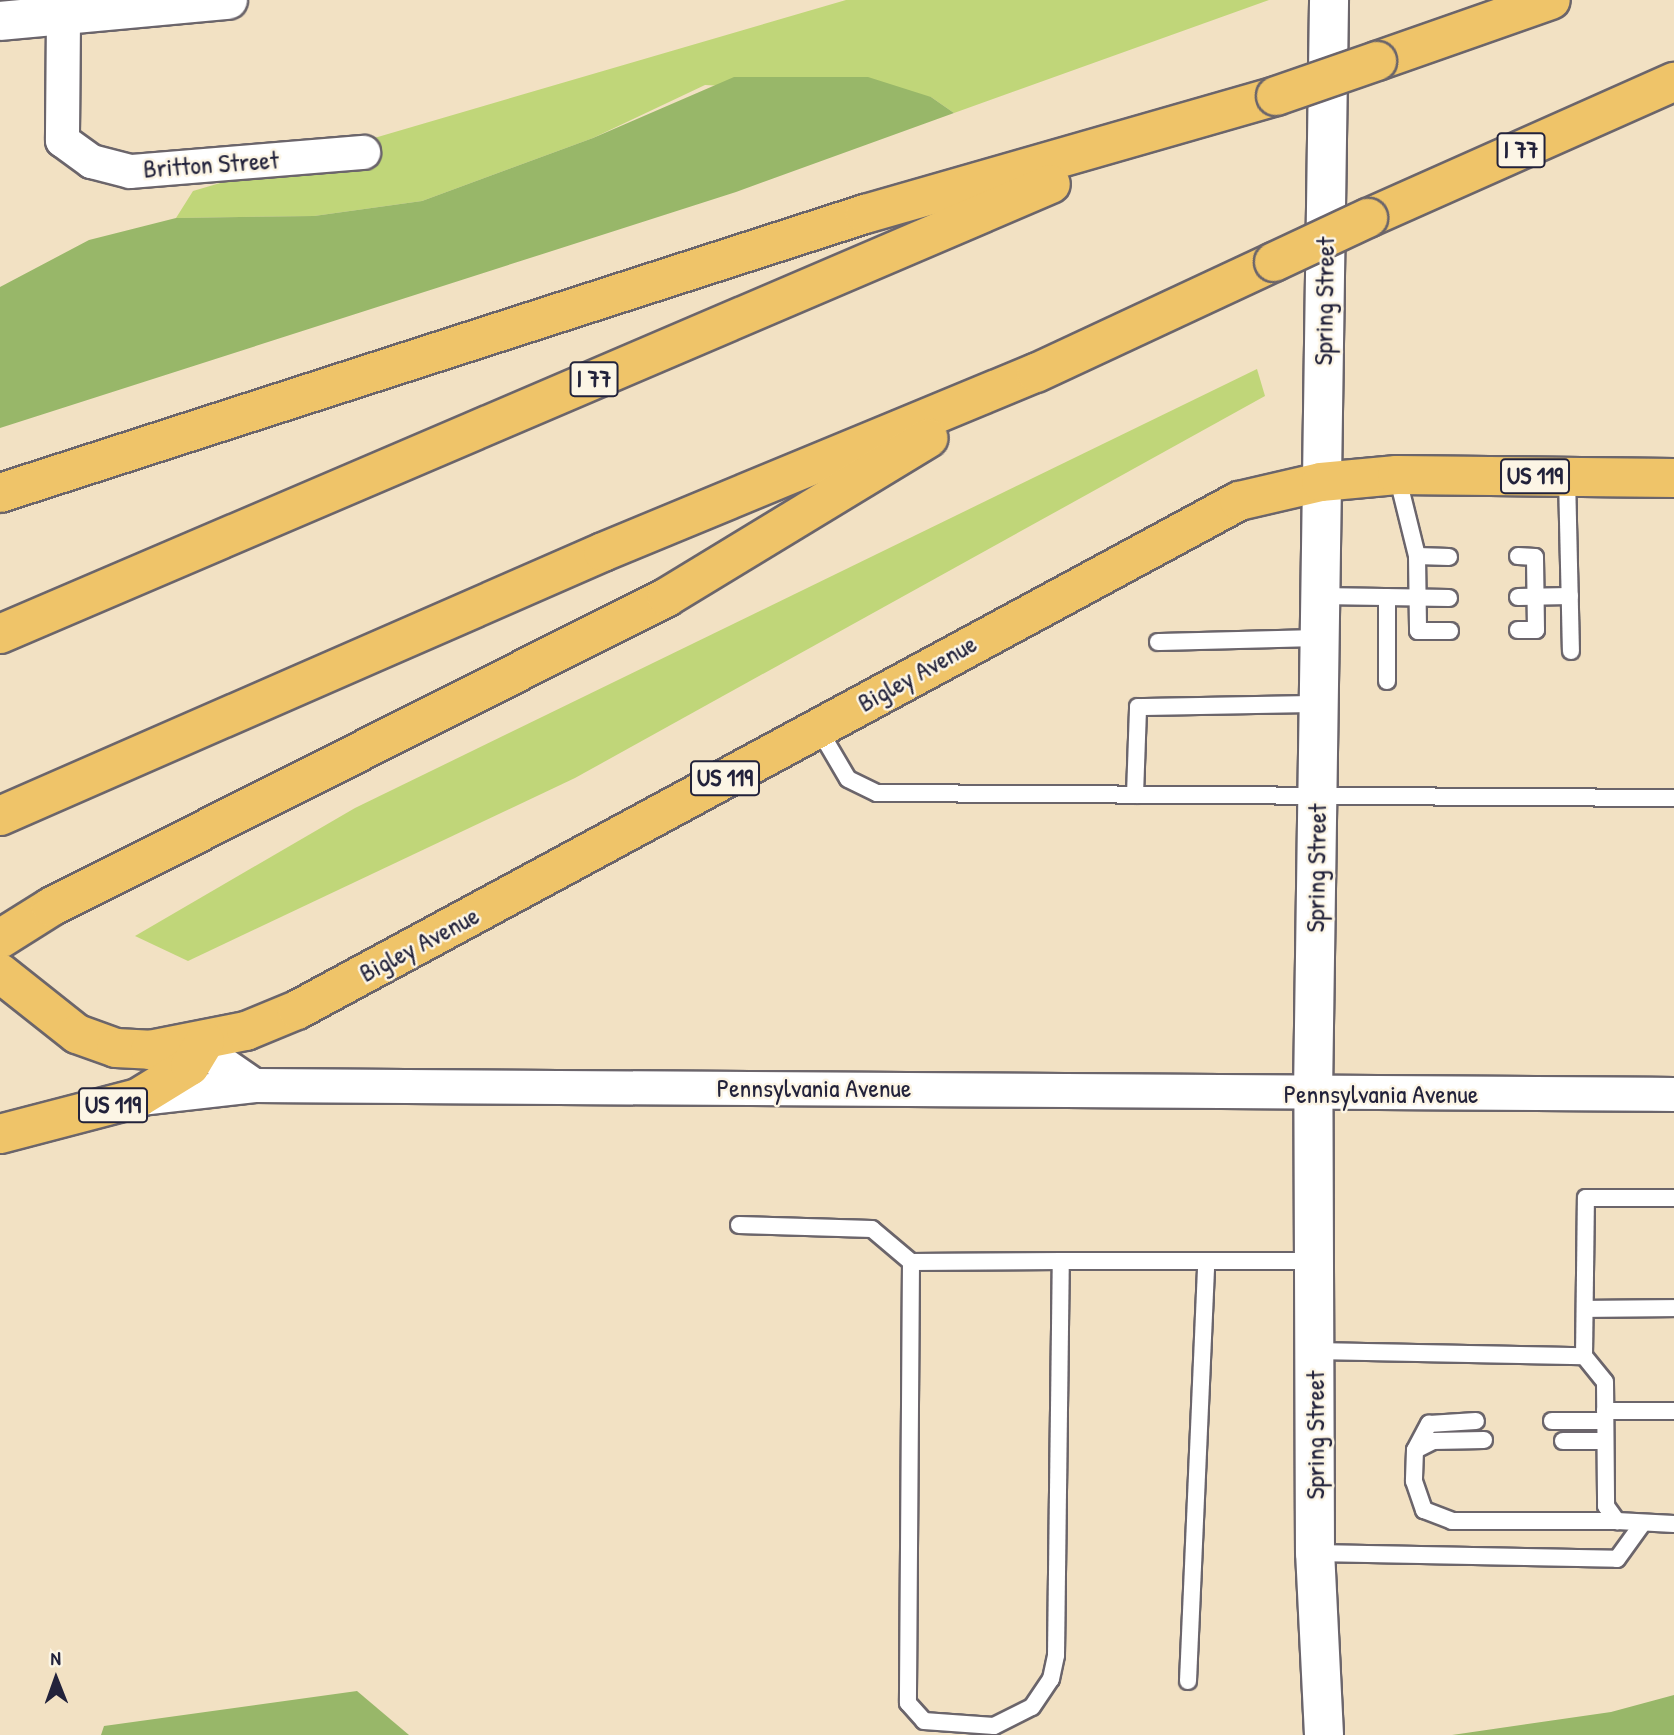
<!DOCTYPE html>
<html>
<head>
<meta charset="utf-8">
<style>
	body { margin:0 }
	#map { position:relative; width:1674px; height:1735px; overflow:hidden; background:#f2e1c3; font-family:"Patrick Hand",sans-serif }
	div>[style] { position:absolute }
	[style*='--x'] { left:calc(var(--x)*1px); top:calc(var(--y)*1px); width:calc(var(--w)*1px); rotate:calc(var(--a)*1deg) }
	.green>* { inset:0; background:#c0d679 }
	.forest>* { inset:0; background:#98b769 }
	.roads { filter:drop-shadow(2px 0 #6b656b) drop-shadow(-2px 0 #6b656b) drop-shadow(0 2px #6b656b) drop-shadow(0 -2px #6b656b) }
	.service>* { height:16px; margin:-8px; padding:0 8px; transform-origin:8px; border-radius:8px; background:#fff }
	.minor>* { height:33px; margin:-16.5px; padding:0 16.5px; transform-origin:16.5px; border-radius:16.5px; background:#fff }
	.tertiary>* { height:38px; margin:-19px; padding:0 19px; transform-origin:19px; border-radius:19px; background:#fff }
	.primary>* { height:38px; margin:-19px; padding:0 19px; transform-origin:19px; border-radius:19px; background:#efc469 }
	.motorway>* { height:38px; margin:-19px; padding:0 19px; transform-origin:19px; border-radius:19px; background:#efc469 }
	.bridges { filter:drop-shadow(2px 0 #6b656b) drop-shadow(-2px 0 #6b656b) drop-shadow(0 2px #6b656b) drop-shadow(0 -2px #6b656b) }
	.motorway-bridge>* { height:38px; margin:-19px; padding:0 19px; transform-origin:19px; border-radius:19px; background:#efc469 }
	span { translate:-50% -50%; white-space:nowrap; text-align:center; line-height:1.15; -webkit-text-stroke:5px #fcf5e5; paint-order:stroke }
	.shield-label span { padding:2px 5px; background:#fcf5e5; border:2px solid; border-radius:5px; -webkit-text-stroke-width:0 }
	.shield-label { font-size:24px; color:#22223b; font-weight:700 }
	.street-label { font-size:26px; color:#22223b }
	.north { position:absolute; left:21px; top:1644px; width:70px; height:70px; -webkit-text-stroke:5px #fcf5e5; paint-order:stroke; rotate:359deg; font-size:19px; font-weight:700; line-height:28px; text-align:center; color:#22223b }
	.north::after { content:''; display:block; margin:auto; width:24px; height:32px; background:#22223b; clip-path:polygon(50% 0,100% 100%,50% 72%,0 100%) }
</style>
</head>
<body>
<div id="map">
	<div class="green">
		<div style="clip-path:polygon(846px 0,1269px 0,954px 113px,931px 97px,705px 85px,593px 138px,422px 201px,314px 216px,176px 218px,193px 191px)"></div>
		<div style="clip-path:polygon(1257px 369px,1265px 396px,575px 778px,188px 961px,135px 936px,355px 808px)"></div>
	</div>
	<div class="forest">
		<div style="clip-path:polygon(734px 77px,868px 77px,931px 97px,954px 113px,736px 192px,0 428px,0 287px,89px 240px,176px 218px,314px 216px,422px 201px,593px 138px)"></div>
		<div style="clip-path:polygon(357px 1691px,409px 1735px,101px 1735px,104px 1726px)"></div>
		<div style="clip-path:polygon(1674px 1695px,1674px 1735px,1452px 1735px,1611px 1712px)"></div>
	</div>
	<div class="roads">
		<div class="service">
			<div style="--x:1397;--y:475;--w:83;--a:76.1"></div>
			<div style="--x:1567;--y:477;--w:174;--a:88.7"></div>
			<div style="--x:1449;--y:557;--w:32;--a:-178"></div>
			<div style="--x:1417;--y:556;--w:75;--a:89.2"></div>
			<div style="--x:1418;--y:631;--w:32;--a:0"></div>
			<div style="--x:1320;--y:596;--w:129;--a:0.9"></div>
			<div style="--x:1518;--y:597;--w:52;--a:-1.1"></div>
			<div style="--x:1518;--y:630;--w:18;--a:0"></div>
			<div style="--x:1536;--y:630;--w:73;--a:-90.8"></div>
			<div style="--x:1535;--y:557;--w:17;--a:-177"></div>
			<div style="--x:1158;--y:642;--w:161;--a:-1.4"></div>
			<div style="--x:1387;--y:681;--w:84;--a:-90"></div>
			<div style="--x:818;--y:728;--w:59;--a:59.5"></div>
			<div style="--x:848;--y:779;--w:32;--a:26"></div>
			<div style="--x:877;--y:793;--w:797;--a:0.36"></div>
			<div style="--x:1135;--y:795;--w:88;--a:-88"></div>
			<div style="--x:1138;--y:707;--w:180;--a:-1"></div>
			<div style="--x:739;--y:1225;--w:133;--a:1.7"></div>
			<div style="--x:872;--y:1229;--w:51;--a:40.2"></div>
			<div style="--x:911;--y:1262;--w:441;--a:90.4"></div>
			<div style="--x:908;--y:1703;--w:24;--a:48"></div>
			<div style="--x:924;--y:1721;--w:70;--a:4.1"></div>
			<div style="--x:994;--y:1726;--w:42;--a:-26.6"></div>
			<div style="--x:1032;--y:1707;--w:34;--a:-56"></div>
			<div style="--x:1051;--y:1679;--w:25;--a:-78"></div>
			<div style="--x:1056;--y:1655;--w:394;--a:-89.3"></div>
			<div style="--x:1061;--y:1261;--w:150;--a:179.6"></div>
			<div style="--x:1061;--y:1261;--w:253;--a:0"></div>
			<div style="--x:1585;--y:1309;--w:89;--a:-0.6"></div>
			<div style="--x:1315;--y:1351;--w:269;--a:1.1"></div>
			<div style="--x:1584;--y:1356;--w:33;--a:51"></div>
			<div style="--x:1605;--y:1382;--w:124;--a:89.5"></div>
			<div style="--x:1606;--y:1506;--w:19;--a:54"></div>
			<div style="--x:1617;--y:1521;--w:57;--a:3"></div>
			<div style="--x:1584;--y:1356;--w:158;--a:-89.3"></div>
			<div style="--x:1586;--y:1198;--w:88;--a:0"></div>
			<div style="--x:1605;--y:1411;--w:69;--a:0"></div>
			<div style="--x:1552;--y:1421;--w:53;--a:0"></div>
			<div style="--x:1484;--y:1440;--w:51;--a:178.9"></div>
			<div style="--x:1433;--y:1441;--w:20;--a:153"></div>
			<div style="--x:1415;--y:1450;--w:31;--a:92"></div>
			<div style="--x:1414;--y:1481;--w:31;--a:71"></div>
			<div style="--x:1424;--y:1510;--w:30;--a:21"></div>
			<div style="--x:1452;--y:1521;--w:165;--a:0"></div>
			<div style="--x:1563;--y:1441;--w:42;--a:0"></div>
			<div style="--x:1415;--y:1450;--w:30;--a:-62"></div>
			<div style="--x:1429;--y:1424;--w:47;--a:-3.7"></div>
			<div style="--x:1315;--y:1553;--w:302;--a:1.1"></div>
			<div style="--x:1617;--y:1559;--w:44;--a:-54.2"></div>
			<div style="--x:1188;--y:1681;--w:420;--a:-87.5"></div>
		</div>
		<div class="minor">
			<div style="--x:63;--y:18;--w:122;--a:90.5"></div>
			<div style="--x:62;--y:140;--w:36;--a:36"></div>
			<div style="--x:91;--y:161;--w:40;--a:14.4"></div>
			<div style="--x:130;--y:171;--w:234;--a:-4.7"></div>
			<div style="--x:205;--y:1041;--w:17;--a:65"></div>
			<div style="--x:212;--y:1056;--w:51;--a:34.6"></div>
			<div style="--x:254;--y:1085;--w:1420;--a:0.36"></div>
			<div style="--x:140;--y:1098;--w:115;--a:-6.5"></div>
		</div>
		<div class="tertiary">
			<div style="--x:0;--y:21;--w:229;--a:-5.3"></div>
			<div style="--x:1324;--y:1735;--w:182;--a:-92.8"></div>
			<div style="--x:1315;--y:1553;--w:459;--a:-90.2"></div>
			<div style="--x:1313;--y:1094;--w:1094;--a:-89.16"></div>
		</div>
		<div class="primary">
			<div style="--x:0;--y:973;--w:98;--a:38.4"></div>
			<div style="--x:77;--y:1034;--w:41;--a:19.7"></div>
			<div style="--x:116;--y:1048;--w:34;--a:3"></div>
			<div style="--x:150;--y:1050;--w:98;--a:-11.2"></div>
			<div style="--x:246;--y:1031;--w:55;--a:-22.4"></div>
			<div style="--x:297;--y:1010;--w:1071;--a:-28.38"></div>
			<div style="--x:1239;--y:501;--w:84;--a:-13"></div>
			<div style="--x:1321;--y:482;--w:76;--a:-5.3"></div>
			<div style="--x:1397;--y:475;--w:277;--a:0.6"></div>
			<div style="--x:0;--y:1134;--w:143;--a:-14.6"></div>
			<div style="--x:138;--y:1098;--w:61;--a:-31.6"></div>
			<div style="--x:190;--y:1066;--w:29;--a:-59"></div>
		</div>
		<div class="motorway">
			<div style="--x:1377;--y:61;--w:184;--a:-19.3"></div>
			<div style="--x:1368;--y:218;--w:335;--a:-24"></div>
			<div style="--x:0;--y:493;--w:909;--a:-17.88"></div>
			<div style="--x:865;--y:214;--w:428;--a:-16"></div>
			<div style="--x:0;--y:634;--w:1143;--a:-23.18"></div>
			<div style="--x:0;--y:816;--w:658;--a:-23.64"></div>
			<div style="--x:603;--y:552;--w:469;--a:-22.5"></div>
			<div style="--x:1036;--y:373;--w:263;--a:-25"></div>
			<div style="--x:0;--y:939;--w:60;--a:-32.1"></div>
			<div style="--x:51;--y:907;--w:690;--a:-26.71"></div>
			<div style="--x:667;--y:597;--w:306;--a:-31.3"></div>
		</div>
	</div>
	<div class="bridges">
		<div class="motorway-bridge">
			<div style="--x:1276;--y:96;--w:107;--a:-19.1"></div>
			<div style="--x:1274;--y:262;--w:104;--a:-25.1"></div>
		</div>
	</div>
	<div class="shield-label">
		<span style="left:1521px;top:150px">I 77</span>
		<span style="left:594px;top:379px">I 77</span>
		<span style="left:1535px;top:476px">US 119</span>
		<span style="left:725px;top:778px">US 119</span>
		<span style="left:113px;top:1105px">US 119</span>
	</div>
	<div class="street-label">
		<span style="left:211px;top:164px;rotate:-4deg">Britton Street</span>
		<span style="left:1324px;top:301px;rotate:-89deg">Spring Street</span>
		<span style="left:917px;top:673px;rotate:-29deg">Bigley Avenue</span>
		<span style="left:1316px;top:868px;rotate:-89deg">Spring Street</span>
		<span style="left:419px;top:944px;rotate:-28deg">Bigley Avenue</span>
		<span style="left:814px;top:1088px">Pennsylvania Avenue</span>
		<span style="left:1381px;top:1094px">Pennsylvania Avenue</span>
		<span style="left:1315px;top:1435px;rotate:-90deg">Spring Street</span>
	</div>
	<div class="north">N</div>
</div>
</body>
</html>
